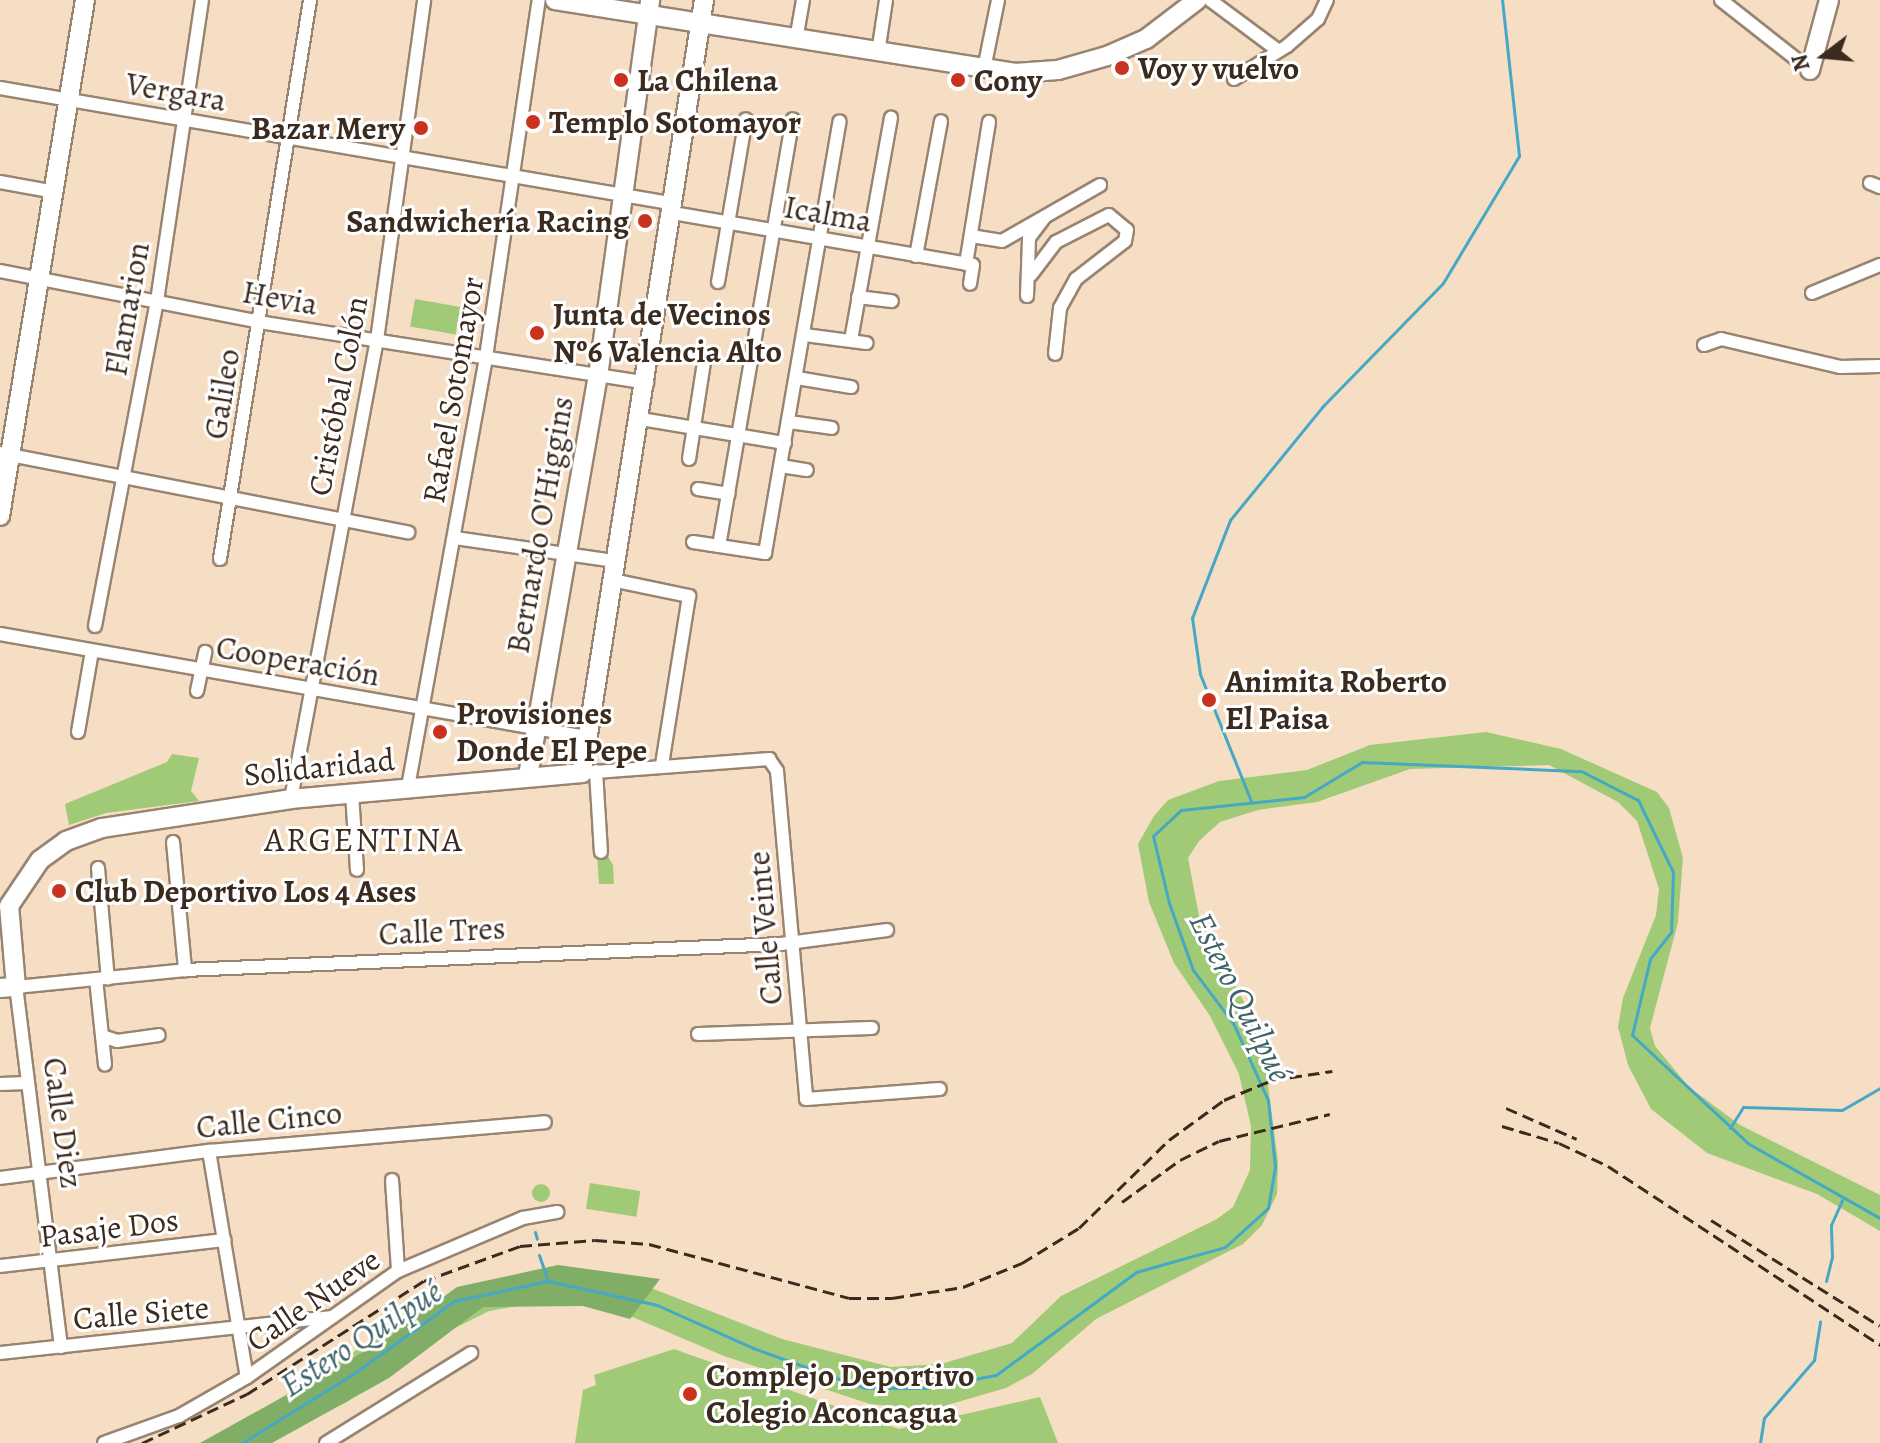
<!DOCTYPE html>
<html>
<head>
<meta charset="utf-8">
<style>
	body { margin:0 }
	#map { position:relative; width:1880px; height:1443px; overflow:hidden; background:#f6dec4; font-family:Alegreya,serif }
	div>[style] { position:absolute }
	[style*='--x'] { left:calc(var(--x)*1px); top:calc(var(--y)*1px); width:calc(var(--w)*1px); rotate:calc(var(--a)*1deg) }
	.green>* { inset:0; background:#a0ca76; transform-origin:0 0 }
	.round { border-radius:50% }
	.forest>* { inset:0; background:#80ae67 }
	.stream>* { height:3px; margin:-1.5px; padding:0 1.5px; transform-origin:1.5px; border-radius:1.5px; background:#45a8c4 }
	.roads { filter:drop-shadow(2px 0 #988471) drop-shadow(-2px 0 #988471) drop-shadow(0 2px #988471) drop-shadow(0 -2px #988471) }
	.street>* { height:12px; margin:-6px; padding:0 6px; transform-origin:6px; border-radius:6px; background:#fff }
	.secondary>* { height:18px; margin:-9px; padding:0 9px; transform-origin:9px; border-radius:9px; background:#fff }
	.rail>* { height:3px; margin-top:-1.5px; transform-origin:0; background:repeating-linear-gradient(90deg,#3b2a1e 0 12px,transparent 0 18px) }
	.dots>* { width:22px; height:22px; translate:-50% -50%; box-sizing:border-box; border:4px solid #fff; border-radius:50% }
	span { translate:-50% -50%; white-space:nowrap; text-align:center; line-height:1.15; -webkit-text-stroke:6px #fff; paint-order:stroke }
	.poi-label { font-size:32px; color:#3b2a1e; font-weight:700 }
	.left { translate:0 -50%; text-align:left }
	.right { translate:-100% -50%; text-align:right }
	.street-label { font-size:32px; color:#3b2a1e }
	.neighbourhood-label { font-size:34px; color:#3b2a1e; letter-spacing:2px }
	.water-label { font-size:34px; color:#406369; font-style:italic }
	.north { position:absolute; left:1784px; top:16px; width:80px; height:80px; -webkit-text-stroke:6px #fff; paint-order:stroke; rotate:254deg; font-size:22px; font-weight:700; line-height:32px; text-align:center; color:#3b2a1e }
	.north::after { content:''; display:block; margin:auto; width:28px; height:36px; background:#3b2a1e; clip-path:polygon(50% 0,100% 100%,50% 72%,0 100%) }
</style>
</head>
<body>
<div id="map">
	<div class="green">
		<div style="left:415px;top:299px;width:46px;height:28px;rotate:10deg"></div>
		<div style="clip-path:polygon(1486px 732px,1561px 749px,1657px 792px,1669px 808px,1683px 858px,1678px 922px,1650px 1028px,1655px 1046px,1689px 1087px,1740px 1125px,1880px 1195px,1880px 1231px,1817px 1194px,1707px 1153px,1651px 1109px,1628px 1065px,1618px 1027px,1623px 998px,1656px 915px,1659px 889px,1637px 821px,1618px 802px,1549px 765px,1410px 769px,1317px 802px,1258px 810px,1220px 822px,1199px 841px,1188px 858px,1200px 921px,1251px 1015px,1265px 1063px,1278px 1161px,1277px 1194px,1262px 1225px,1243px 1244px,1096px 1319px,1032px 1374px,1006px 1388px,930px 1410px,870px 1404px,724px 1356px,609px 1307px,541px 1302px,489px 1311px,435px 1338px,347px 1402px,266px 1443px,213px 1443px,429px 1303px,522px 1273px,568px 1274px,646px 1286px,782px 1339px,891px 1367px,941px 1364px,1012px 1343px,1061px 1296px,1217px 1219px,1233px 1207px,1250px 1170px,1251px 1126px,1239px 1074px,1210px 1016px,1174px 963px,1149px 902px,1138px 844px,1154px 816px,1168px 800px,1219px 781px,1307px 770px,1370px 745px)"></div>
		<div style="clip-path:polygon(172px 754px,199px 758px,191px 791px,199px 801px,106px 813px,69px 825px,65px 804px,167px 762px)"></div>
		<div style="clip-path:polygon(597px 855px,607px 855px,613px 865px,614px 884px,599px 884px)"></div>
		<div style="left:590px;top:1183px;width:51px;height:26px;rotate:9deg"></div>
		<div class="round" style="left:532px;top:1184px;width:18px;height:18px"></div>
		<div style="clip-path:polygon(674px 1349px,899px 1429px,1040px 1397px,1058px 1443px,575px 1443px,583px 1390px,596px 1385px,594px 1375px)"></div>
	</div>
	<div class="forest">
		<div style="clip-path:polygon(558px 1265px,660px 1279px,630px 1319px,583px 1306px,483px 1307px,389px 1378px,272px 1443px,200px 1443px,385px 1340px,457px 1287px)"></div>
	</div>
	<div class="stream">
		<div style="--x:1251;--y:801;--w:137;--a:-111.9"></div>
		<div style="--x:1200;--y:674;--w:57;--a:-98.1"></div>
		<div style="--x:1192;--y:618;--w:105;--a:-68.8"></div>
		<div style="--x:1230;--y:520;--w:146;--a:-50.8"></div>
		<div style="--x:1322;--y:407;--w:173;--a:-45.7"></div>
		<div style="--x:1443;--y:283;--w:148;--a:-59.1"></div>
		<div style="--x:1519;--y:156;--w:157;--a:-96.2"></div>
		<div style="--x:1730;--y:1128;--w:25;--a:-58"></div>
		<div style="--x:1743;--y:1107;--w:99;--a:1.7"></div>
		<div style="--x:1842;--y:1110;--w:44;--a:-30.1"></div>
		<div style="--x:535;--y:1232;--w:7;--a:74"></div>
		<div style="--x:539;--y:1255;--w:28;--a:71"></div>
		<div style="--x:1826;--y:1281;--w:25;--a:-76"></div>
		<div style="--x:1832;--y:1257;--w:32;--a:-92"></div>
		<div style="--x:1831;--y:1225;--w:27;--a:-66"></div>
		<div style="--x:242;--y:1443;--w:134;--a:-31.9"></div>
		<div style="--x:356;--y:1372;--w:121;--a:-35.9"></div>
		<div style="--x:454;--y:1301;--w:96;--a:-12"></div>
		<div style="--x:548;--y:1281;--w:112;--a:12.4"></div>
		<div style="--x:657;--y:1305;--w:105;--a:24.1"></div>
		<div style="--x:753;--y:1348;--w:119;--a:19.7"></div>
		<div style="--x:865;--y:1388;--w:61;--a:0"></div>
		<div style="--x:926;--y:1388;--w:71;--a:-10.5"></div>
		<div style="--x:996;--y:1375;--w:174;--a:-36.3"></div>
		<div style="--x:1136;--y:1272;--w:92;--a:-15.7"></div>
		<div style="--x:1225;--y:1247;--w:58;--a:-42.2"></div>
		<div style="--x:1268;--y:1208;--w:42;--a:-80.3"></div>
		<div style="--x:1275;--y:1167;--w:67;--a:-96"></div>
		<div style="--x:1268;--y:1100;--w:85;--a:-114.4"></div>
		<div style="--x:1233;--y:1023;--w:66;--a:-127"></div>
		<div style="--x:1193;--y:970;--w:71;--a:-109.7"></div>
		<div style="--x:1169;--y:903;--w:69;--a:-103.4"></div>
		<div style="--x:1153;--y:836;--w:38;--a:-43"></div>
		<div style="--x:1181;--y:810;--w:124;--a:-6"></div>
		<div style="--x:1304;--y:797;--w:68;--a:-31.1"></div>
		<div style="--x:1362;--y:762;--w:219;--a:2.4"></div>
		<div style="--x:1581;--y:771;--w:64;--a:27"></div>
		<div style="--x:1638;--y:800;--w:80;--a:64.1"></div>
		<div style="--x:1673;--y:872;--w:60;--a:91.9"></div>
		<div style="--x:1671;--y:932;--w:34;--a:128"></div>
		<div style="--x:1650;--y:959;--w:78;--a:103.3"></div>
		<div style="--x:1632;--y:1035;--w:160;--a:43"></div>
		<div style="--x:1749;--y:1144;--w:150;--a:29.5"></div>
		<div style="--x:1760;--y:1443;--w:25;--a:-81"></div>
		<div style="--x:1764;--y:1418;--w:77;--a:-49.2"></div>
		<div style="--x:1814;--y:1360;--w:39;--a:-81"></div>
	</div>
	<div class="roads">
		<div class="street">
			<div style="--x:1210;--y:0;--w:82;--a:36.6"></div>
			<div style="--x:1721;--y:0;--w:113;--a:38.2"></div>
			<div style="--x:796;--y:40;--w:41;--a:-80.1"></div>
			<div style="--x:878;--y:53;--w:54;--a:-81.4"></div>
			<div style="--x:984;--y:69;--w:70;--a:-78.5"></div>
			<div style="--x:1234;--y:79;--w:62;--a:-31.9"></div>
			<div style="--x:1287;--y:46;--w:41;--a:-41.1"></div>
			<div style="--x:1318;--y:19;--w:21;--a:-65"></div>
			<div style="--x:0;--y:88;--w:685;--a:9.75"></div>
			<div style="--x:0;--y:182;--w:56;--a:10.3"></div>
			<div style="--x:1870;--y:183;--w:11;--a:22"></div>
			<div style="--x:673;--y:213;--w:304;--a:9.8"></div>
			<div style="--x:973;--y:265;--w:19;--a:99"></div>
			<div style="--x:971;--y:236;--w:31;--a:9"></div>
			<div style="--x:1002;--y:241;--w:113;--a:-29.7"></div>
			<div style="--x:916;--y:256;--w:137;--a:-79.5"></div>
			<div style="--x:966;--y:264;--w:144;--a:-80.8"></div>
			<div style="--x:0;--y:271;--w:264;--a:11.1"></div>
			<div style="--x:259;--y:322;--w:393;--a:8.9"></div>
			<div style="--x:1031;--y:275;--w:41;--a:-52.9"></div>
			<div style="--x:1056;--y:242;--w:59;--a:-27"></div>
			<div style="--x:1109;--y:215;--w:23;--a:40"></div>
			<div style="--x:1127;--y:230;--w:11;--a:100"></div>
			<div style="--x:1125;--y:241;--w:62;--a:142.2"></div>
			<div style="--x:1076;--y:279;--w:33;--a:119"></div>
			<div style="--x:1060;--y:308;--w:46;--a:96.2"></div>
			<div style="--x:718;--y:282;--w:165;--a:-80.3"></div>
			<div style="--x:1812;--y:293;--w:74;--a:-22.4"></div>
			<div style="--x:1027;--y:296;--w:58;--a:-88"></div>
			<div style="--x:1029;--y:238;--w:26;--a:-53"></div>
			<div style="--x:858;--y:297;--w:34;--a:7"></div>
			<div style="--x:805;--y:335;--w:62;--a:7.5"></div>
			<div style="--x:851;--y:340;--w:226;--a:-79.8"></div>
			<div style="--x:1704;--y:345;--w:18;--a:-19"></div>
			<div style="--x:1721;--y:339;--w:122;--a:13.2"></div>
			<div style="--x:1840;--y:367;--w:40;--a:-1.4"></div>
			<div style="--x:797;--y:378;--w:55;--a:9.5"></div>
			<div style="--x:641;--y:419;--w:146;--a:9.5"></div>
			<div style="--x:789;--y:422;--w:43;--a:7.9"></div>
			<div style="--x:0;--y:453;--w:416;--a:11"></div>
			<div style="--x:689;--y:459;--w:98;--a:-81.2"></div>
			<div style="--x:781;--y:466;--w:26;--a:9"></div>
			<div style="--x:698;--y:489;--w:31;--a:9"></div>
			<div style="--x:455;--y:538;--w:162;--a:8.2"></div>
			<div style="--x:693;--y:542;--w:73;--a:8.7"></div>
			<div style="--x:765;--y:553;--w:438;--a:-80.2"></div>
			<div style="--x:719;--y:546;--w:433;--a:-80.2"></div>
			<div style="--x:220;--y:559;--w:566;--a:-80.85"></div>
			<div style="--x:612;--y:580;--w:79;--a:11.7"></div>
			<div style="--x:689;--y:596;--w:171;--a:99.1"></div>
			<div style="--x:95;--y:626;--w:331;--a:-79.2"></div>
			<div style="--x:157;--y:301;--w:304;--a:-81.5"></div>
			<div style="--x:0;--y:634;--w:595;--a:9.97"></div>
			<div style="--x:197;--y:691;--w:40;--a:-78"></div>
			<div style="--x:78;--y:732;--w:82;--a:-80.2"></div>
			<div style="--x:596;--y:771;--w:81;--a:86.5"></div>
			<div style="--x:582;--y:773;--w:188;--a:-4.3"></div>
			<div style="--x:769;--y:759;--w:14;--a:56"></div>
			<div style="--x:777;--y:771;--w:329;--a:84.9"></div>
			<div style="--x:806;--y:1099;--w:134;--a:-4.3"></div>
			<div style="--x:408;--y:787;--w:437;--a:-79.7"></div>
			<div style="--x:486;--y:357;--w:361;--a:-81.6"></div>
			<div style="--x:352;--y:793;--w:77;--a:86.3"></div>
			<div style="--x:291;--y:799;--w:467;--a:-79.4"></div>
			<div style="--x:377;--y:340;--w:343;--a:-82.1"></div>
			<div style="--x:173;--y:842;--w:129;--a:84.6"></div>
			<div style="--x:98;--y:868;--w:111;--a:84.9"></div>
			<div style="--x:96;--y:979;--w:86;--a:84"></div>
			<div style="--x:698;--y:1034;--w:174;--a:-2"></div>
			<div style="--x:102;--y:1036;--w:16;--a:18"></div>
			<div style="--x:117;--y:1041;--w:42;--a:-8.1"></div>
			<div style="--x:0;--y:1084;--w:27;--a:-2"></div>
			<div style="--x:209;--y:1151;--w:229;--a:80.5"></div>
			<div style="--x:0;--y:1178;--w:211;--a:-7.4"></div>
			<div style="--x:209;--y:1151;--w:337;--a:-4.9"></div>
			<div style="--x:392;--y:1180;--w:91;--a:86.2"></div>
			<div style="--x:0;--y:1266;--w:226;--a:-6.6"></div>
			<div style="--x:61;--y:1347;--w:363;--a:-97.1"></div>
			<div style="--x:16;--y:987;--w:170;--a:-5.7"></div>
			<div style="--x:185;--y:970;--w:597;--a:-2.5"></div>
			<div style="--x:781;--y:944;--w:107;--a:-7.5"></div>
			<div style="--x:0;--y:1353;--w:333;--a:-6.2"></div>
			<div style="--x:104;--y:1443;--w:80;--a:-19.8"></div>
			<div style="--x:179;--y:1416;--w:78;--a:-29.8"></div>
			<div style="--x:247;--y:1377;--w:184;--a:-35.1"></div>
			<div style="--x:398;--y:1271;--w:136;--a:-23"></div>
			<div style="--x:523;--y:1218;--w:35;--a:-10"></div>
			<div style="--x:326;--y:1443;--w:171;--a:-31.8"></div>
		</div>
		<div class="secondary">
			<div style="--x:555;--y:0;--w:466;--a:9"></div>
			<div style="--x:1015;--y:73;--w:43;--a:-4"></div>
			<div style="--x:1058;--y:70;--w:51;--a:-15.9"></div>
			<div style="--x:1107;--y:56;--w:43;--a:-23.6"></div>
			<div style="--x:1146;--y:39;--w:64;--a:-37.4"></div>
			<div style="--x:1810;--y:70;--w:73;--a:-74.8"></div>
			<div style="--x:0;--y:516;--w:523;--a:-80.65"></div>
			<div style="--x:528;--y:776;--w:406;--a:-80.1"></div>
			<div style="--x:598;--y:376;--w:380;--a:-82.1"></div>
			<div style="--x:9;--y:906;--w:55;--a:-56"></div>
			<div style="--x:40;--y:860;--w:32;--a:-36"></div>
			<div style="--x:66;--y:841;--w:38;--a:-20"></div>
			<div style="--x:102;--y:828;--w:191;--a:-8.7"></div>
			<div style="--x:291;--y:799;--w:292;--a:-5.1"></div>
			<div style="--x:582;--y:773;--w:783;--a:-81.03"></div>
			<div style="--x:0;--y:988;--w:16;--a:-4"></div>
			<div style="--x:16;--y:987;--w:81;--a:-94.9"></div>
		</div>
	</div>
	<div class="rail">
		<div style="--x:1506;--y:1108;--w:77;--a:23.6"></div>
		<div style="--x:1502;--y:1126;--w:59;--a:16.6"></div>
		<div style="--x:1559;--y:1143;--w:54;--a:25.1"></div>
		<div style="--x:1608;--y:1166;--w:326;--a:33.3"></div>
		<div style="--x:1122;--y:1202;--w:72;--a:-35.9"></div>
		<div style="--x:1180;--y:1160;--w:43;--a:-26"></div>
		<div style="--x:1219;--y:1141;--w:114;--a:-13.7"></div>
		<div style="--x:1711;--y:1220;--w:199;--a:32.1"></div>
		<div style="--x:142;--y:1443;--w:116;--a:-25"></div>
		<div style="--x:247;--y:1394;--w:210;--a:-32.6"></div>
		<div style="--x:424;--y:1281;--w:102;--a:-20"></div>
		<div style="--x:520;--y:1246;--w:75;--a:-4.6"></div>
		<div style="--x:595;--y:1240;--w:54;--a:4.2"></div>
		<div style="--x:649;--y:1244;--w:207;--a:15.1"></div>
		<div style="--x:849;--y:1298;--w:43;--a:0"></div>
		<div style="--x:892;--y:1298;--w:72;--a:-8.8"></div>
		<div style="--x:963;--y:1287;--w:64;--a:-22.1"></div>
		<div style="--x:1022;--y:1263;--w:67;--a:-31.6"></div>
		<div style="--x:1079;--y:1228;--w:126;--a:-44.4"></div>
		<div style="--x:1169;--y:1140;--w:68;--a:-36"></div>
		<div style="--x:1224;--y:1100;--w:52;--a:-22.6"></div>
		<div style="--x:1272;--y:1080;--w:61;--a:-8.5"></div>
	</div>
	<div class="dots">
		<div style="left:1122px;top:68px;background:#c8321e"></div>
		<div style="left:621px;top:80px;background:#c8321e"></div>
		<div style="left:958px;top:80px;background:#c8321e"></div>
		<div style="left:533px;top:122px;background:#c8321e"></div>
		<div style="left:421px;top:128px;background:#c8321e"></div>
		<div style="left:645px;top:221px;background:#c8321e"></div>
		<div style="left:537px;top:333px;background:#c8321e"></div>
		<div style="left:1209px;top:700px;background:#c8321e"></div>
		<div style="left:440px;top:732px;background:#c8321e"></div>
		<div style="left:59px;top:891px;background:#c8321e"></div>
		<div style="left:690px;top:1394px;background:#c8321e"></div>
	</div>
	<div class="poi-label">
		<span class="left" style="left:1138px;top:68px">Voy y vuelvo</span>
		<span class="left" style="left:637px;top:80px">La Chilena</span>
		<span class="left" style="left:974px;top:80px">Cony</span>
		<span class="left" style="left:549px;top:122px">Templo Sotomayor</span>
		<span class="right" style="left:405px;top:128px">Bazar Mery</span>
		<span class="right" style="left:629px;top:221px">Sandwichería Racing</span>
		<span class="left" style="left:553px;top:333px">Junta de Vecinos<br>Nº6 Valencia Alto</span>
		<span class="left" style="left:1225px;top:700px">Animita Roberto<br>El Paisa</span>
		<span class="left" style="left:456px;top:732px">Provisiones<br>Donde El Pepe</span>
		<span class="left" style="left:75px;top:891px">Club Deportivo Los 4 Ases</span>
		<span class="left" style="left:706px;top:1394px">Complejo Deportivo<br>Colegio Aconcagua</span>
	</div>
	<div class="street-label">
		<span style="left:176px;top:92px;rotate:10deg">Vergara</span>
		<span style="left:828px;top:214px;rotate:10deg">Icalma</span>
		<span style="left:280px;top:298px;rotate:10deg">Hevia</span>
		<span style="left:127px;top:309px;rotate:-80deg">Flamarion</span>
		<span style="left:453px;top:390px;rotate:-80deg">Rafael Sotomayor</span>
		<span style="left:222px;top:394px;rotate:-81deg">Galileo</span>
		<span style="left:338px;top:396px;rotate:-79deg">Cristóbal Colón</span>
		<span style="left:540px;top:525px;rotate:-80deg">Bernardo O'Higgins</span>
		<span style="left:298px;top:661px;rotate:10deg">Cooperación</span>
		<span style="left:319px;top:767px;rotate:-6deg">Solidaridad</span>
		<span style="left:765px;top:928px;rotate:-95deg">Calle Veinte</span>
		<span style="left:442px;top:931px;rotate:-3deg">Calle Tres</span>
		<span style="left:269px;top:1120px;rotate:-6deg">Calle Cinco</span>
		<span style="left:63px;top:1123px;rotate:82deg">Calle Diez</span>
		<span style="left:109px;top:1228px;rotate:-7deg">Pasaje Dos</span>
		<span style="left:313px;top:1300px;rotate:-35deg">Calle Nueve</span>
		<span style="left:141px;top:1313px;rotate:-5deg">Calle Siete</span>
	</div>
	<div class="neighbourhood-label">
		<span style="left:364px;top:840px">ARGENTINA</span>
	</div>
	<div class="water-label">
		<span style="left:1241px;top:997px;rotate:63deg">Estero Quilpué</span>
		<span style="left:361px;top:1338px;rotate:-33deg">Estero Quilpué</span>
	</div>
	<div class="north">N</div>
</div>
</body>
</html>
